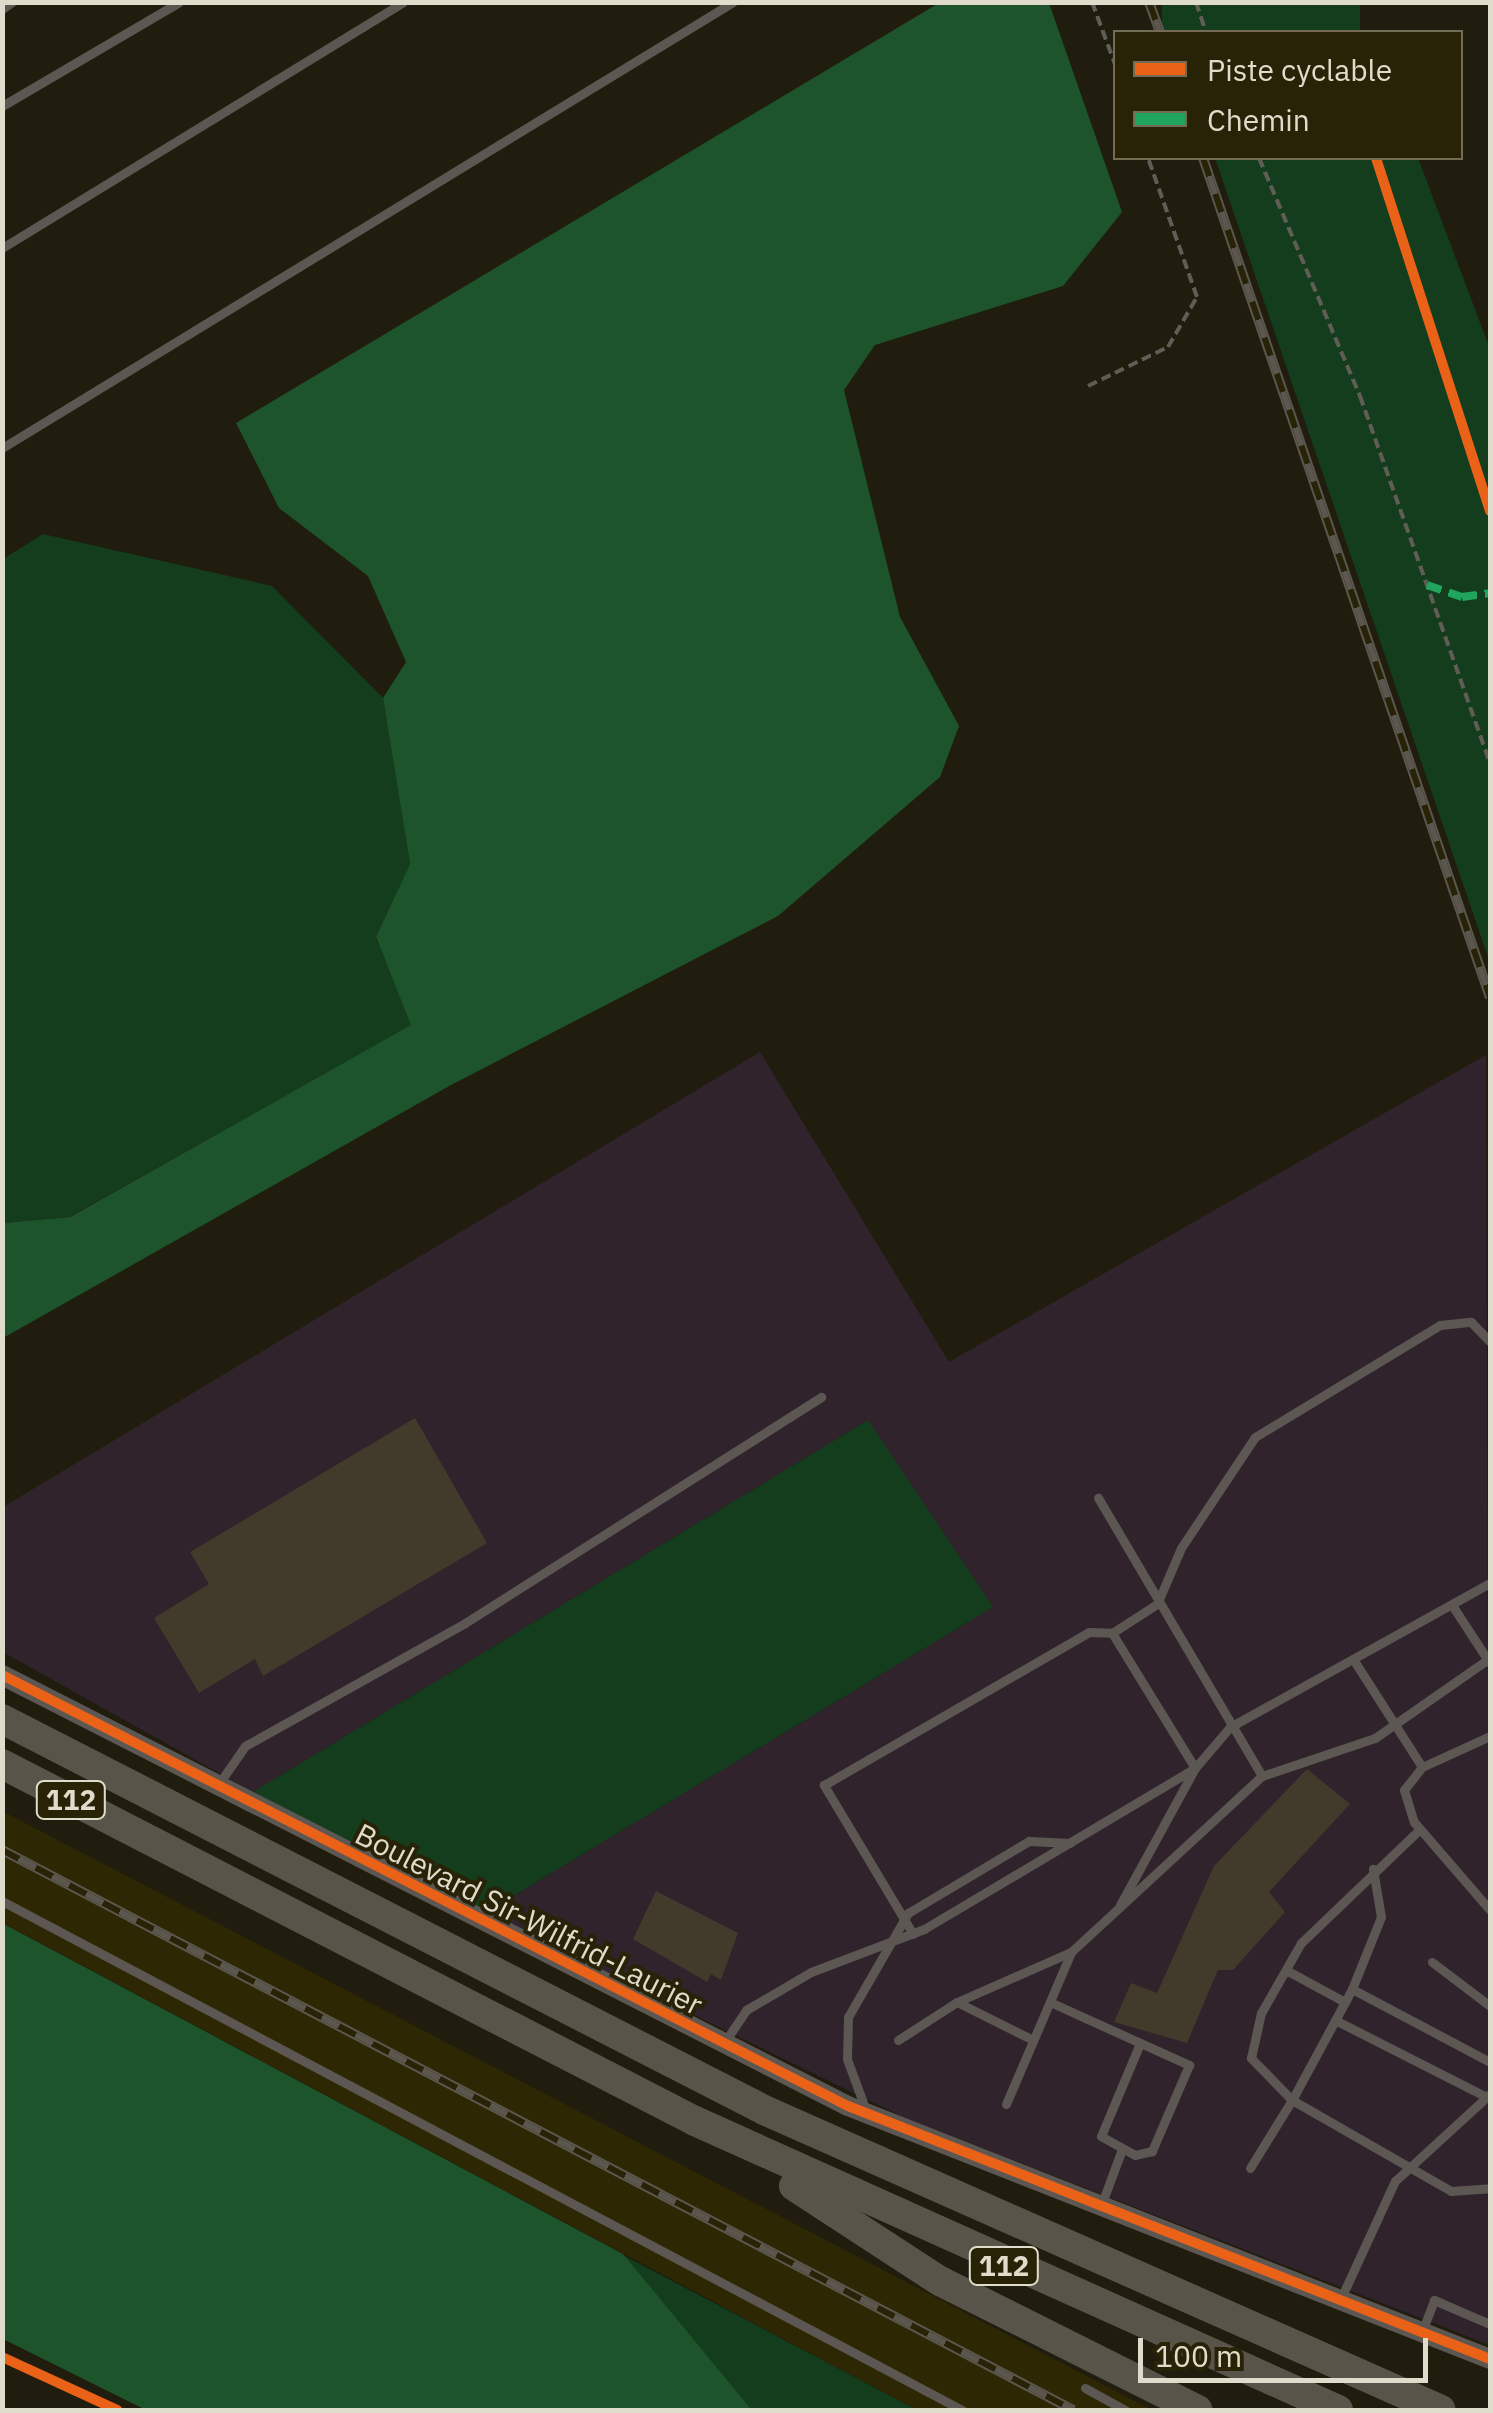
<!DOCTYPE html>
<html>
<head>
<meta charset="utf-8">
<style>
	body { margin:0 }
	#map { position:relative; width:1493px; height:2413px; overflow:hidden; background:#201d0e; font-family:"IBM Plex Sans",sans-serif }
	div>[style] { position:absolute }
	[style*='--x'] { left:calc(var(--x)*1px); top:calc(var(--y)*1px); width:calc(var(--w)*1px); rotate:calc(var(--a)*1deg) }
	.industrial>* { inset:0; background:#30232c }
	.built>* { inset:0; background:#2e2704 }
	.green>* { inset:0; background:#133d1c; transform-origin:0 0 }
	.forest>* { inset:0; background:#1d542b }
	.building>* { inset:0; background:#423a2a }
	.path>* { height:4px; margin-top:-2px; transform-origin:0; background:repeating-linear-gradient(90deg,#605c56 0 10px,transparent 0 15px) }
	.service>* { height:9px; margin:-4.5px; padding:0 4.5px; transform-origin:4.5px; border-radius:4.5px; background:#5c5752 }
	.tertiary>* { height:20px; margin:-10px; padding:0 10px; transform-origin:10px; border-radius:10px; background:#5c5752 }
	.motorway>* { height:30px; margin:-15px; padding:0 15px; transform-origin:15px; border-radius:15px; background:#59544a }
	.rail>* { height:10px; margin-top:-5px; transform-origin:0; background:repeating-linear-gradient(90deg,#282206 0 19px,#5b574e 0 38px); box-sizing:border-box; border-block:2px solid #5b574e }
	.quiet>* { height:8px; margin-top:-4px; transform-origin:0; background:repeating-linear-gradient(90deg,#20a55d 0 15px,transparent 0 23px) }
	.cycleway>* { height:10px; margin:-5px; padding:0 5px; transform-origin:5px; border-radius:5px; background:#ea6118 }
	span { translate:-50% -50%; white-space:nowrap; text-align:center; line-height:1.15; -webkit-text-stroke:8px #282206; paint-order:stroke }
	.shield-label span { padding:2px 8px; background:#282206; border:2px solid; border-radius:8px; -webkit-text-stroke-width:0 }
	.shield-label { font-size:28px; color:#e0dccc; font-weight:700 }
	.street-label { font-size:30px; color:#e0dccc }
	.frame { position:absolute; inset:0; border:5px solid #e0dccc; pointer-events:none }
	.legend { position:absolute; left:1113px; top:30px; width:350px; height:130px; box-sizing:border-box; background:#282206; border:2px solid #726c55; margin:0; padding:12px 18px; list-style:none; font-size:30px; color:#e0dccc }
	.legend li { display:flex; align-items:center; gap:20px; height:50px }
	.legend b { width:50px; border:2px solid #726c55 }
	.scale { position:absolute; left:1138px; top:2338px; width:290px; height:45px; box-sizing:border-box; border:5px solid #e0dccc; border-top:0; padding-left:12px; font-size:30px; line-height:35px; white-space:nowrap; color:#e0dccc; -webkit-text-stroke:8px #282206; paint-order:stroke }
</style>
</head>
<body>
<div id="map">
	<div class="industrial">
		<div style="clip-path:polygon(760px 1052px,949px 1362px,1486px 1055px,1490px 2345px,903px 2117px,485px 1913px,993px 1607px,868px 1420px,253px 1792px,3px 1652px,3px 1507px)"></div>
	</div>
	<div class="built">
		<div style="clip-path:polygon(2px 1811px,1152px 2410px,917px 2410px,3px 1923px)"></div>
	</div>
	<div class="green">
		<div style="left:1162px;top:3px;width:198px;height:31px"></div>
		<div style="clip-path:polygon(1215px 158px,1418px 158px,1490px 349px,1490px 963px)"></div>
		<div style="clip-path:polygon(43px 534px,272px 586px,383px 698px,410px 864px,376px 938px,412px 1025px,69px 1217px,3px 1223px,3px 559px)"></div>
		<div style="clip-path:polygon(868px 1420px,993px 1607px,485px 1913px,253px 1792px)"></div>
		<div style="clip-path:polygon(623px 2255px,917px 2410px,752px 2410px)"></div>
	</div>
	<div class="forest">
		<div style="clip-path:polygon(939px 3px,1049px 3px,1122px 212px,1063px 286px,875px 345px,844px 390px,900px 617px,959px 726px,940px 777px,778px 916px,451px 1085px,3px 1338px,3px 1223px,70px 1217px,411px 1025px,376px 937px,410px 864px,383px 698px,406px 662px,368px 576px,279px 508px,236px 423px)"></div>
		<div style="clip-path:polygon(2px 1923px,623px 2254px,752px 2410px,146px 2410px,3px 2339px)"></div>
	</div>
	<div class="building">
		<div style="clip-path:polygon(415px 1418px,487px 1543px,263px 1676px,255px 1659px,199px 1693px,154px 1618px,209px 1584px,190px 1552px)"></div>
		<div style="clip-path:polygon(1307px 1769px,1350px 1804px,1269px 1892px,1285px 1912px,1233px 1970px,1218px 1970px,1187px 2043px,1114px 2022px,1131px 1983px,1157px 1993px,1214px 1866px)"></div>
		<div style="clip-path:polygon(656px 1891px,738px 1933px,721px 1980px,711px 1974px,707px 1982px,633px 1939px)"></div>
	</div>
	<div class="path">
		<div style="--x:1092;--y:2;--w:69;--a:69.7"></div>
		<div style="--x:1196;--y:2;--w:32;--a:72"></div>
		<div style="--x:1259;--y:158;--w:259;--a:67"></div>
		<div style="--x:1360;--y:396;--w:390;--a:70.5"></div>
		<div style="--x:1088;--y:386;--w:89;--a:-26"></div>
		<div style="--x:1168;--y:347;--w:58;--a:-59.9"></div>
		<div style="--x:1197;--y:297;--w:147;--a:-109.4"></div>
	</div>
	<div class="service">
		<div style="--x:2;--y:9;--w:12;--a:-35"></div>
		<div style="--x:2;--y:106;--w:205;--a:-30.4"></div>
		<div style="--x:2;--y:248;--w:470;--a:-31.5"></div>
		<div style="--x:2;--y:448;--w:856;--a:-31.39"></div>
		<div style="--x:1452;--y:1605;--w:68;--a:57"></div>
		<div style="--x:1112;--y:1633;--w:54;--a:-32.8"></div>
		<div style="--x:1157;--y:1604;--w:61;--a:-66.8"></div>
		<div style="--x:1181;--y:1548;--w:133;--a:-56.3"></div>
		<div style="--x:1255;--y:1437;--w:216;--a:-31.2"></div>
		<div style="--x:1440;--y:1325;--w:31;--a:-6"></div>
		<div style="--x:1471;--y:1322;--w:28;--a:46"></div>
		<div style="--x:1353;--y:1659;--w:128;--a:57.4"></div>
		<div style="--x:1422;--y:1767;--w:75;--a:-24.5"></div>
		<div style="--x:1422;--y:1767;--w:29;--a:128"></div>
		<div style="--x:1404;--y:1790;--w:34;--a:73"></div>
		<div style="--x:1414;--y:1822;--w:116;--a:49.2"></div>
		<div style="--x:1262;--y:1776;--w:119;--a:-18.6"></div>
		<div style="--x:1375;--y:1738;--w:136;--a:-34.9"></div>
		<div style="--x:218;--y:1785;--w:47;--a:-55.3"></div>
		<div style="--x:245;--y:1746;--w:252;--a:-29.2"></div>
		<div style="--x:465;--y:1623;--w:422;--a:-32.4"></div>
		<div style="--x:2;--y:1901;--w:1087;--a:27.93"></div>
		<div style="--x:1120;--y:1905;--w:156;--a:-61.3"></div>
		<div style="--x:1195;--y:1768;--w:54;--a:-49.5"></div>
		<div style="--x:1230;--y:1727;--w:297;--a:-29"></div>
		<div style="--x:913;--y:1934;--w:174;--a:-120.9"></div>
		<div style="--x:824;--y:1785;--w:306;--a:-30"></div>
		<div style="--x:1089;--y:1632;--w:23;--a:2"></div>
		<div style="--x:1112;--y:1633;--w:158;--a:58.4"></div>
		<div style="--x:1432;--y:1962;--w:73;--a:37.2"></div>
		<div style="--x:1286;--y:1970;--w:67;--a:28.5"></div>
		<div style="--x:1352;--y:1989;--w:78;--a:-68.1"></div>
		<div style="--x:1381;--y:1917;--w:49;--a:-99.5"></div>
		<div style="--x:1050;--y:2002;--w:153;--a:24.4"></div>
		<div style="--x:1189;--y:2065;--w:94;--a:113.3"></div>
		<div style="--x:1152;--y:2151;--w:17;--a:167"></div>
		<div style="--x:1135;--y:2155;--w:39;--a:-151"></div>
		<div style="--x:1101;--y:2136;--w:101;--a:-67.2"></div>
		<div style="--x:1335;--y:2020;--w:170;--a:26.9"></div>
		<div style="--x:898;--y:2040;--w:70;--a:-32.8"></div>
		<div style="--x:1033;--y:2040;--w:85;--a:-153.4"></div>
		<div style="--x:957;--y:2002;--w:124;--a:-23.7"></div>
		<div style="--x:724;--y:2043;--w:40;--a:-56"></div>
		<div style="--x:746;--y:2010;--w:75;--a:-30.3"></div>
		<div style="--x:811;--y:1972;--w:121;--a:-20.8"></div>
		<div style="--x:924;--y:1929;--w:315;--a:-30.7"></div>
		<div style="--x:1490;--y:2062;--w:156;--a:-152.1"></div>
		<div style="--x:1352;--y:1989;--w:126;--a:118.4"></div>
		<div style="--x:1292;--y:2100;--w:183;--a:29.8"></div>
		<div style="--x:1451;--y:2191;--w:39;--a:-4"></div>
		<div style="--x:1006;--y:2104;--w:165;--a:-66.8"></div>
		<div style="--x:1071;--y:1952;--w:260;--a:-42.7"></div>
		<div style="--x:1262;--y:1776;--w:323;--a:-120.5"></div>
		<div style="--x:865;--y:2108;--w:52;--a:-110.2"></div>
		<div style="--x:847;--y:2059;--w:42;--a:-88.6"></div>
		<div style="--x:848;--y:2017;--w:120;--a:-60"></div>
		<div style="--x:908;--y:1913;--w:141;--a:-30.8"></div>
		<div style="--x:1029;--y:1841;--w:41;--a:2.8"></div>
		<div style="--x:1250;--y:2168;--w:80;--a:-58.3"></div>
		<div style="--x:1292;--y:2100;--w:59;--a:-134.3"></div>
		<div style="--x:1251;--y:2058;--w:46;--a:-77.5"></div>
		<div style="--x:1261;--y:2013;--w:81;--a:-60.3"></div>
		<div style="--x:1301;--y:1943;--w:163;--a:-43.8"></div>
		<div style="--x:1102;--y:2203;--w:54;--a:-69.6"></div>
		<div style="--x:1342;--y:2296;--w:127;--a:-65.3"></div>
		<div style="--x:1395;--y:2181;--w:129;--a:-42.5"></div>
		<div style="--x:1423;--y:2329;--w:31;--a:-69"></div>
		<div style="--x:1434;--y:2300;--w:61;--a:23.2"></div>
		<div style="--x:1085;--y:2388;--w:46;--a:28.8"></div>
	</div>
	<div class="tertiary">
		<div style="--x:2;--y:1675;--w:949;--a:27"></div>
		<div style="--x:848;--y:2106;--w:690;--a:21.51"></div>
	</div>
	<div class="motorway">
		<div style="--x:2;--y:1719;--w:856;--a:27.16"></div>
		<div style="--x:764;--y:2110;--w:740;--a:23.9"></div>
		<div style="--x:2;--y:1764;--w:780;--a:27.26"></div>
		<div style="--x:695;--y:2121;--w:705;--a:24.2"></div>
		<div style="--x:794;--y:2186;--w:174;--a:33.1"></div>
		<div style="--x:940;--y:2281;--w:288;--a:26.6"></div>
	</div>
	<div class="rail">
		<div style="--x:1149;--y:2;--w:32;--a:70"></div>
		<div style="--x:1203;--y:158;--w:887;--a:71.12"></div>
		<div style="--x:2;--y:1850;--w:1209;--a:27.6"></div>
	</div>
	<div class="quiet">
		<div style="--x:1427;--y:585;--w:37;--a:19"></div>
		<div style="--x:1462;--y:597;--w:28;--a:-8"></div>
	</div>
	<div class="cycleway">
		<div style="--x:1376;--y:158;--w:371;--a:72.1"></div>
		<div style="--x:2;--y:1675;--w:949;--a:27"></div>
		<div style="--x:848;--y:2106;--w:690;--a:21.51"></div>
		<div style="--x:2;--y:2357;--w:127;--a:24.7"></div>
	</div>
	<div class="shield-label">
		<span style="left:71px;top:1800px">112</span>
		<span style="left:1004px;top:2266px">112</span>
	</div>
	<div class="street-label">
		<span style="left:529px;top:1919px;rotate:27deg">Boulevard Sir-Wilfrid-Laurier</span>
	</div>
	<div class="frame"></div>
	<ul class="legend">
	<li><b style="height:12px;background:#ea6118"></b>Piste cyclable</li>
	<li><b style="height:12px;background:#20a55d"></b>Chemin</li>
	</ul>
	<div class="scale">100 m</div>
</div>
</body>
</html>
